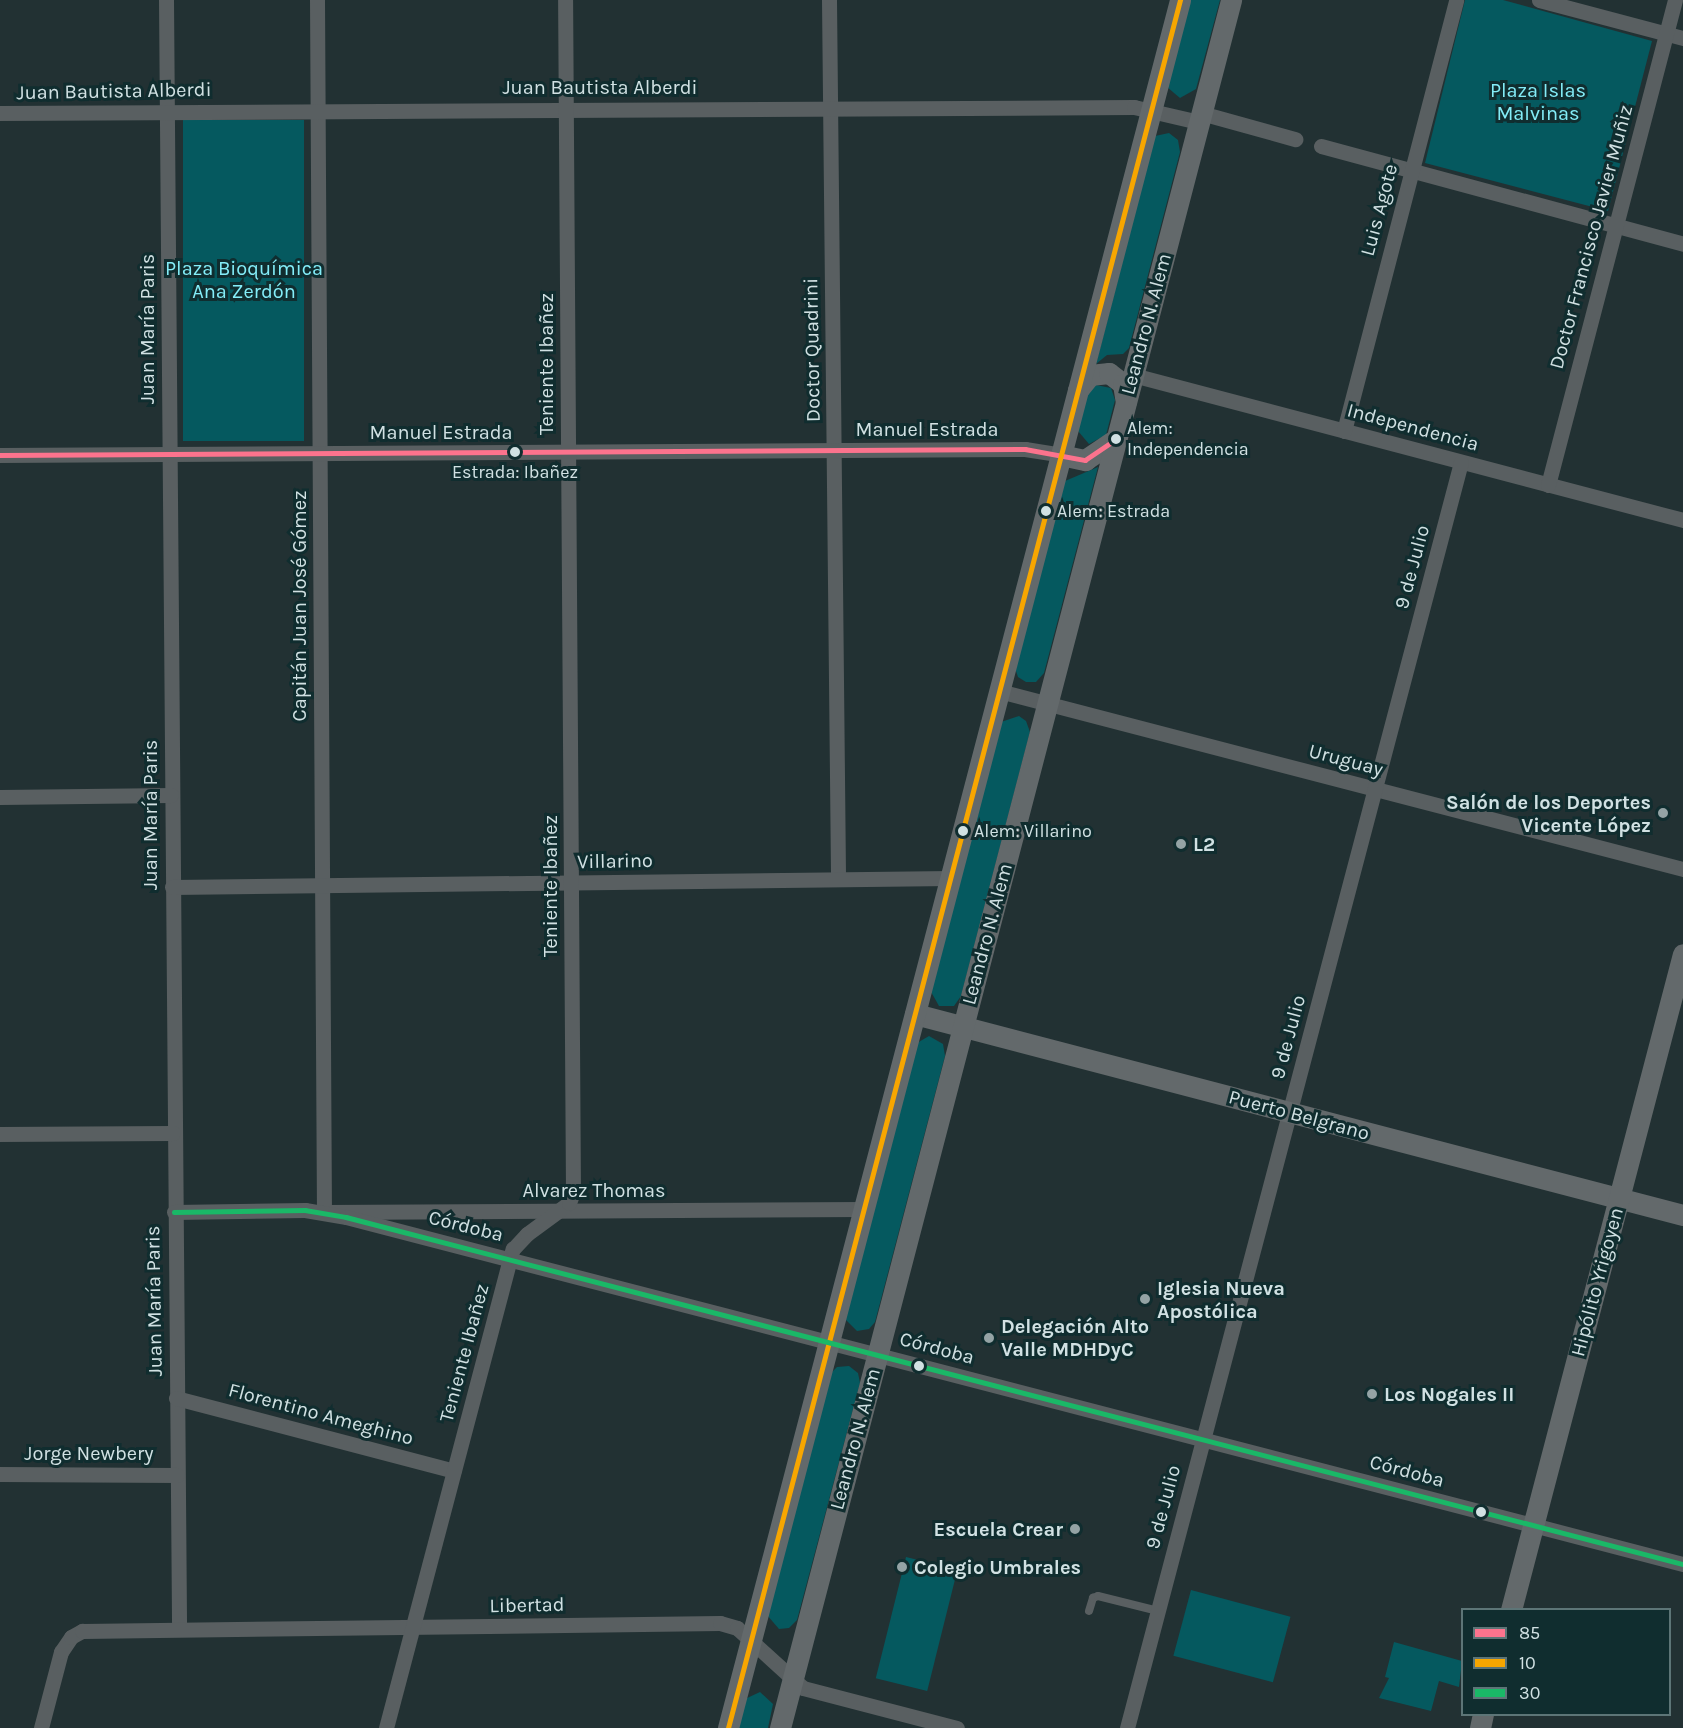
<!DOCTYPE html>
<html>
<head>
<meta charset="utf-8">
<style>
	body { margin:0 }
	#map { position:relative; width:1683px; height:1728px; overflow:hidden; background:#223133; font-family:Karla,sans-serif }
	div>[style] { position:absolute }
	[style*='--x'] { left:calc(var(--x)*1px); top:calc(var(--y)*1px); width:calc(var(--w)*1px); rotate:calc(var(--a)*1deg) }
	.green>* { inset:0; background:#05595f; transform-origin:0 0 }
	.lane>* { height:8px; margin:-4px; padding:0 4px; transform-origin:4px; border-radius:4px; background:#595f61 }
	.street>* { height:15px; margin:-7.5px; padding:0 7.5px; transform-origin:7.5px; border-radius:7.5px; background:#595f61 }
	.secondary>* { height:21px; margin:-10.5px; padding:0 10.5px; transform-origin:10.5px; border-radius:10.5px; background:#63696b }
	.bus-1>* { height:4.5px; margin:-2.25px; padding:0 2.25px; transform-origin:2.25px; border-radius:2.25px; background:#fc738d }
	.bus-2>* { height:4.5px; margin:-2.25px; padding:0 2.25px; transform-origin:2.25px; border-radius:2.25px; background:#f7a600 }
	.bus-3>* { height:4.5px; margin:-2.25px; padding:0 2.25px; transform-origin:2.25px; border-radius:2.25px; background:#1ab867 }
	.dots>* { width:16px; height:16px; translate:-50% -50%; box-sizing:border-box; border:3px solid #102d2f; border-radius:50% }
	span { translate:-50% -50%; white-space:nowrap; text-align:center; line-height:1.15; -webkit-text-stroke:6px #102d2f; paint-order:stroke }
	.bus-label { font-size:18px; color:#d1e1e3 }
	.left { translate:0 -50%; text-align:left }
	.street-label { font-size:20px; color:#d1e1e3 }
	.park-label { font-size:20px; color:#83edf8 }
	.poi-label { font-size:20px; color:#d1e1e3; font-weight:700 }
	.right { translate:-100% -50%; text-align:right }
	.legend { position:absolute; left:1461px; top:1608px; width:210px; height:108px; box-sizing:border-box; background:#102d2f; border:2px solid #5d7577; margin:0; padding:8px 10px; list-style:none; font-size:18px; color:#d1e1e3 }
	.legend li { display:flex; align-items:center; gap:12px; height:30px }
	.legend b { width:30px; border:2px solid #5d7577 }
</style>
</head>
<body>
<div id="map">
	<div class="green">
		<div style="clip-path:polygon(1188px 0,1220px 0,1196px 89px,1180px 98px,1167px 87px)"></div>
		<div style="clip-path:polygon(1465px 0,1503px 0,1652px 41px,1608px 211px,1425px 163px)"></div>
		<div style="left:183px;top:120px;width:121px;height:321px"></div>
		<div style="clip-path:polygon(1169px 133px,1178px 140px,1180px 152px,1129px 348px,1123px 354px,1107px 355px,1096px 364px,1155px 136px)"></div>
		<div style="clip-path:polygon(1096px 385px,1111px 388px,1115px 400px,1106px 435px,1089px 444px,1078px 431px,1087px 392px)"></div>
		<div style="clip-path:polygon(1098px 467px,1044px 673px,1036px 682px,1026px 682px,1018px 677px,1015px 668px,1065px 481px)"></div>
		<div style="clip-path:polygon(1019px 716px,1026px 721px,1030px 732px,961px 996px,954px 1006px,939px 1006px,930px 990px,1001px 722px)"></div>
		<div style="clip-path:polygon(929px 1036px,943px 1044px,945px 1056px,875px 1322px,869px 1329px,857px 1331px,845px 1319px,917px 1043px)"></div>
		<div style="clip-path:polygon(849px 1366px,858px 1373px,860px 1383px,797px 1620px,789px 1628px,779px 1629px,767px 1615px,830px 1374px,837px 1367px)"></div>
		<div style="left:906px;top:1557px;width:53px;height:125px;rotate:14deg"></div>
		<div style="left:1191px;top:1590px;width:103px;height:68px;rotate:15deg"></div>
		<div style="clip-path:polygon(1394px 1642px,1462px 1661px,1459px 1687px,1439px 1681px,1431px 1711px,1379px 1698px,1389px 1678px,1385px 1677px)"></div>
		<div style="clip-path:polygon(760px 1692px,773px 1704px,768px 1728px,737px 1728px,745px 1699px)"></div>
	</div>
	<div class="lane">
		<div style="--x:1089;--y:1611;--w:14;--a:-73"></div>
		<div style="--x:1093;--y:1598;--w:5;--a:-22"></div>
		<div style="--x:1098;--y:1596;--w:62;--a:14"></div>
	</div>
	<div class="street">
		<div style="--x:166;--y:0;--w:1629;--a:89.54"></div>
		<div style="--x:317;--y:0;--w:1212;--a:89.67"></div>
		<div style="--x:324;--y:1212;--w:540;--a:-0.32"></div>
		<div style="--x:829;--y:0;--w:879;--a:89.41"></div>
		<div style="--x:1539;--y:0;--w:149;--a:14.8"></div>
		<div style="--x:0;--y:113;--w:1134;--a:-0.3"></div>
		<div style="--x:1134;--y:107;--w:67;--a:13"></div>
		<div style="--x:1201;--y:113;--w:98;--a:15.5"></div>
		<div style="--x:1321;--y:146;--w:375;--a:15.1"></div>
		<div style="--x:1133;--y:375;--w:569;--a:14.77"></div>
		<div style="--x:1344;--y:431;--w:445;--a:-75.4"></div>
		<div style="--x:0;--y:455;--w:1025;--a:-0.34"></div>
		<div style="--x:1025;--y:449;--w:36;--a:9"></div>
		<div style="--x:1548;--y:485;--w:501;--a:-75.33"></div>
		<div style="--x:999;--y:691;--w:707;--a:14.59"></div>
		<div style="--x:0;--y:797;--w:171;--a:-0.7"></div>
		<div style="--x:172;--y:887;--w:779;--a:-0.66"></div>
		<div style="--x:0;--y:1134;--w:173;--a:-0.3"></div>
		<div style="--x:174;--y:1212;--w:131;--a:-0.9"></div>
		<div style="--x:305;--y:1210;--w:42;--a:9.7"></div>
		<div style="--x:346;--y:1217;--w:1381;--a:14.55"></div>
		<div style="--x:176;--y:1398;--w:287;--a:14.7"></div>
		<div style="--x:0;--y:1474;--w:177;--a:0.3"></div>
		<div style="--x:41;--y:1728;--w:79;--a:-75.3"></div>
		<div style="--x:61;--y:1652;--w:18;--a:-56"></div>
		<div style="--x:71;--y:1637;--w:13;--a:-29"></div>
		<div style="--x:82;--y:1631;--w:638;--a:-0.72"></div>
		<div style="--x:720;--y:1623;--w:18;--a:16"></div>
		<div style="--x:737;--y:1628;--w:89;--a:42.3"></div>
		<div style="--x:803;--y:1688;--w:159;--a:14.6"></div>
		<div style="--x:386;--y:1728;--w:496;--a:-75.2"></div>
		<div style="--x:513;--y:1249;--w:21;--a:-47"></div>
		<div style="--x:527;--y:1234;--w:52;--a:-36.4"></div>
		<div style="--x:569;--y:1203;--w:12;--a:-70"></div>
		<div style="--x:573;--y:1192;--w:1192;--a:-90.38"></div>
		<div style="--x:1127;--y:1728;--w:1309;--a:-75.22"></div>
	</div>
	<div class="secondary">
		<div style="--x:1078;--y:390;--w:19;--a:-51"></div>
		<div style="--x:1090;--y:375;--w:19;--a:-6"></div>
		<div style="--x:1109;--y:373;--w:18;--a:38"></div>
		<div style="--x:1123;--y:384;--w:18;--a:81"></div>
		<div style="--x:1061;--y:455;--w:25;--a:12"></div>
		<div style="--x:1085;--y:460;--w:37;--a:-34"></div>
		<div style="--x:915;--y:1014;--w:794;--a:14.67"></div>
		<div style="--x:1511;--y:1610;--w:678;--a:-75.31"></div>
		<div style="--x:728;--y:1728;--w:1786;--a:-75.34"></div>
		<div style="--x:780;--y:1728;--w:1786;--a:-75.37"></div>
		<div style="--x:1480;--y:1728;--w:14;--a:-78"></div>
	</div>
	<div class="bus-1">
		<div style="--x:0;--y:455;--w:1025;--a:-0.34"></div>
		<div style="--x:1025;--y:449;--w:61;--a:10.4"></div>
		<div style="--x:1085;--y:460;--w:37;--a:-34"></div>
	</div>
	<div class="bus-2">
		<div style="--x:728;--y:1728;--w:1786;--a:-75.34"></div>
	</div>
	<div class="bus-3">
		<div style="--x:174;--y:1212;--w:131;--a:-0.9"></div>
		<div style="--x:305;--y:1210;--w:42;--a:9.7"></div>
		<div style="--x:346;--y:1217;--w:1381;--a:14.55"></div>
	</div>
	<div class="dots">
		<div style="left:1116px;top:439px;background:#d1e1e3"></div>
		<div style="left:515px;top:452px;background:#d1e1e3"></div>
		<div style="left:1046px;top:511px;background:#d1e1e3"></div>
		<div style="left:1663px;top:813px;background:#94a3a5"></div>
		<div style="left:963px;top:831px;background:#d1e1e3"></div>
		<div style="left:1181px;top:844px;background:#94a3a5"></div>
		<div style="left:1145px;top:1299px;background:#94a3a5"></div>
		<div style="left:989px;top:1338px;background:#94a3a5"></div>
		<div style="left:919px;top:1366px;background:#d1e1e3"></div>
		<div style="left:1372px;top:1394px;background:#94a3a5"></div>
		<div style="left:1481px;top:1512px;background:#d1e1e3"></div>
		<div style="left:1075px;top:1529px;background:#94a3a5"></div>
		<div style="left:902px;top:1567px;background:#94a3a5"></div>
	</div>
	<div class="bus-label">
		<span class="left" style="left:1127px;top:439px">Alem:<br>Independencia</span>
		<span style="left:515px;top:472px">Estrada: Ibañez</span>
		<span class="left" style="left:1057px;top:511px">Alem: Estrada</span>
		<span class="left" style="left:974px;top:831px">Alem: Villarino</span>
	</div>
	<div class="street-label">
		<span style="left:600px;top:87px">Juan Bautista Alberdi</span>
		<span style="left:114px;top:91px;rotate:-1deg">Juan Bautista Alberdi</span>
		<span style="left:1379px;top:210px;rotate:-75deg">Luis Agote</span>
		<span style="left:1591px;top:237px;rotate:-75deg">Doctor Francisco Javier Muñiz</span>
		<span style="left:1146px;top:324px;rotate:-75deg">Leandro N. Alem</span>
		<span style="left:147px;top:329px;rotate:-90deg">Juan María Paris</span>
		<span style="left:812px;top:350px;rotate:-91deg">Doctor Quadrini</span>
		<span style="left:546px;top:364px;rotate:-90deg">Teniente Ibañez</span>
		<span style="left:1413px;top:427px;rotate:15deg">Independencia</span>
		<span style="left:927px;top:429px">Manuel Estrada</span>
		<span style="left:441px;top:432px">Manuel Estrada</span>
		<span style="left:1412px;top:567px;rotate:-75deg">9 de Julio</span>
		<span style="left:299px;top:606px;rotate:-90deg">Capitán Juan José Gómez</span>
		<span style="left:1346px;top:760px;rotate:15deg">Uruguay</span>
		<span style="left:150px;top:815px;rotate:-90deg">Juan María Paris</span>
		<span style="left:615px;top:861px;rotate:-1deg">Villarino</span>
		<span style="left:550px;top:886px;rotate:-90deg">Teniente Ibañez</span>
		<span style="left:987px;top:934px;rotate:-75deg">Leandro N. Alem</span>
		<span style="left:1288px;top:1037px;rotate:-75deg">9 de Julio</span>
		<span style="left:1299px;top:1115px;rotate:15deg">Puerto Belgrano</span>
		<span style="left:594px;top:1190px">Alvarez Thomas</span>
		<span style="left:466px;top:1226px;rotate:14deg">Córdoba</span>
		<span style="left:1597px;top:1282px;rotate:-75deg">Hipólito Yrigoyen</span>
		<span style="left:154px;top:1301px;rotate:-91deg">Juan María Paris</span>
		<span style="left:937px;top:1348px;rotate:15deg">Córdoba</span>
		<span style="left:464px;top:1353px;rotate:-75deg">Teniente Ibañez</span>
		<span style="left:321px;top:1414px;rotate:15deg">Florentino Ameghino</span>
		<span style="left:855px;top:1439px;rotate:-75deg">Leandro N. Alem</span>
		<span style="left:89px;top:1453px">Jorge Newbery</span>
		<span style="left:1407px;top:1471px;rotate:15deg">Córdoba</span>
		<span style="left:1163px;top:1507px;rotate:-75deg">9 de Julio</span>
		<span style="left:527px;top:1605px;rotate:-1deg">Libertad</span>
	</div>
	<div class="park-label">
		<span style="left:1538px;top:102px">Plaza Islas<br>Malvinas</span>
		<span style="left:244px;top:280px">Plaza Bioquímica<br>Ana Zerdón</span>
	</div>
	<div class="poi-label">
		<span class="right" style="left:1651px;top:814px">Salón de los Deportes<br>Vicente López</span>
		<span class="left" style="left:1193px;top:844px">L2</span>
		<span class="left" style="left:1157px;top:1300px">Iglesia Nueva<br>Apostólica</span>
		<span class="left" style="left:1001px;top:1338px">Delegación Alto<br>Valle MDHDyC</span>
		<span class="left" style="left:1384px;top:1394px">Los Nogales II</span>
		<span class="right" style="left:1063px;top:1529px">Escuela Crear</span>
		<span class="left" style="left:914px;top:1567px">Colegio Umbrales</span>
	</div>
	<ul class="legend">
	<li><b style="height:8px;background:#fc738d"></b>85</li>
	<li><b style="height:8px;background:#f7a600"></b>10</li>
	<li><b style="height:8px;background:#1ab867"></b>30</li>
	</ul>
</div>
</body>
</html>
